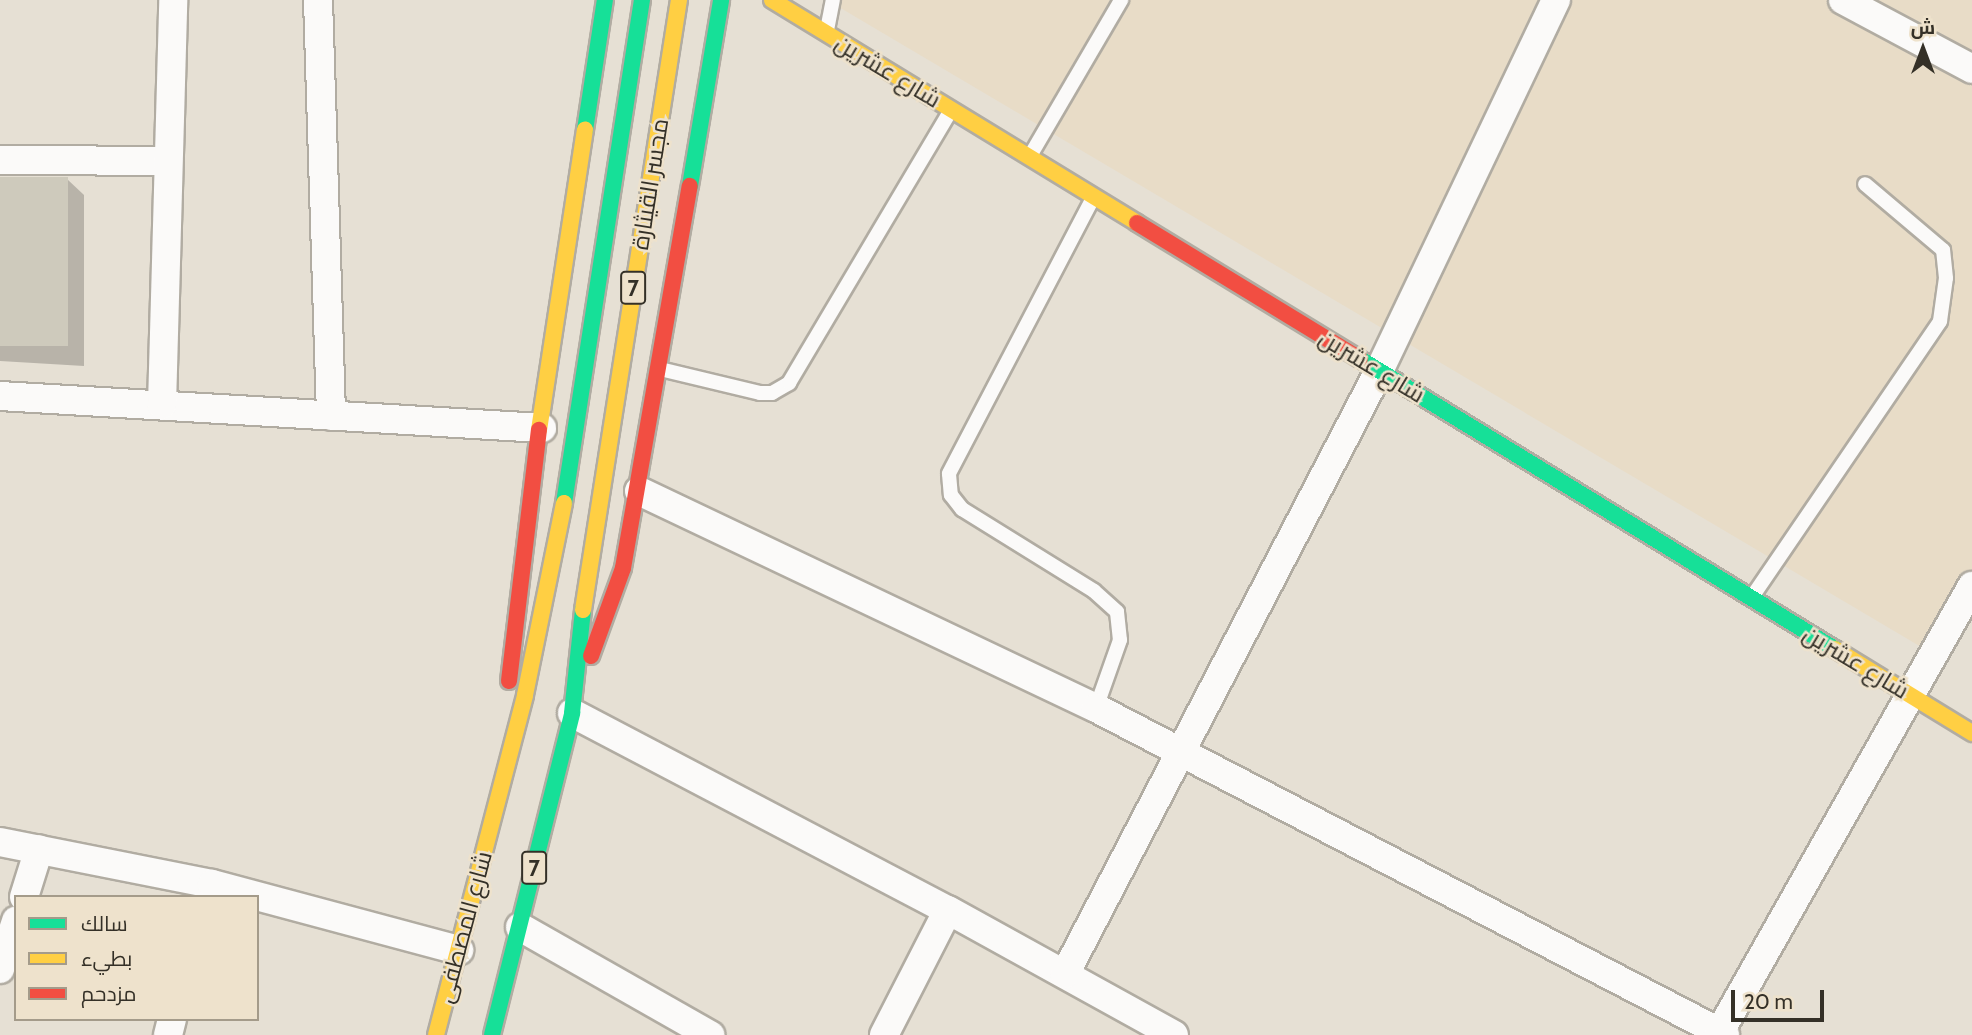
<!DOCTYPE html>
<html>
<head>
<meta charset="utf-8">
<style>
	body { margin:0 }
	#map { position:relative; width:1972px; height:1035px; overflow:hidden; background:#e6e0d4; font-family:Cabin,Cairo,sans-serif }
	div>[style] { position:absolute }
	[style*='--x'] { left:calc(var(--x)*1px); top:calc(var(--y)*1px); width:calc(var(--w)*1px); rotate:calc(var(--a)*1deg) }
	.built>* { inset:0; background:#e8dcc7 }
	.shadow>* { inset:0; background:#0003 }
	.building>* { inset:0; background:#cecabc; transform-origin:0 0 }
	.roads { filter:drop-shadow(2px 0 #b1aca2) drop-shadow(-2px 0 #b1aca2) drop-shadow(0 2px #b1aca2) drop-shadow(0 -2px #b1aca2) }
	.lane>* { height:14px; margin:-7px; padding:0 7px; transform-origin:7px; border-radius:7px; background:#fbfaf9 }
	.street>* { height:28px; margin:-14px; padding:0 14px; transform-origin:14px; border-radius:14px; background:#fbfaf9 }
	.fast>* { height:16px; margin:-8px; padding:0 8px; transform-origin:8px; border-radius:8px; background:#16e098 }
	.slow>* { height:16px; margin:-8px; padding:0 8px; transform-origin:8px; border-radius:8px; background:#ffcf43 }
	.jam>* { height:16px; margin:-8px; padding:0 8px; transform-origin:8px; border-radius:8px; background:#f24e42 }
	span { translate:-50% -50%; white-space:nowrap; text-align:center; line-height:1.15; -webkit-text-stroke:5px #eee2cc; paint-order:stroke }
	.shield-label span { padding:2px 5px; background:#eee2cc; border:2px solid; border-radius:5px; -webkit-text-stroke-width:0 }
	.shield-label { font-size:23px; color:#343027; font-weight:700 }
	.street-label { font-size:24px; color:#343027 }
	.legend { position:absolute; left:14px; top:895px; width:245px; height:126px; box-sizing:border-box; background:#eee2cc; border:2px solid #a49b8a; margin:0; padding:9px 12px; list-style:none; font-size:21px; color:#343027 }
	.legend li { display:flex; align-items:center; gap:14px; height:35px }
	.legend b { width:35px; border:2px solid #a49b8a }
	.north { position:absolute; left:1888px; top:14px; width:70px; height:70px; -webkit-text-stroke:5px #eee2cc; paint-order:stroke; rotate:0deg; font-size:19px; font-weight:700; line-height:28px; text-align:center; color:#343027 }
	.north::after { content:''; display:block; margin:auto; width:24px; height:32px; background:#343027; clip-path:polygon(50% 0,100% 100%,50% 72%,0 100%) }
	.scale { position:absolute; left:1731px; top:990px; width:93px; height:32px; box-sizing:border-box; border:4px solid #343027; border-top:0; padding-left:9px; font-size:21px; line-height:24px; white-space:nowrap; color:#343027; -webkit-text-stroke:5px #eee2cc; paint-order:stroke }
</style>
</head>
<body>
<div id="map">
	<div class="built">
		<div style="clip-path:polygon(827px 0,1972px 0,1972px 590px,1933px 654px)"></div>
	</div>
	<div class="shadow">
		<div style="clip-path:polygon(0 179px,67px 179px,84px 195px,84px 366px,0 361px)"></div>
	</div>
	<div class="building">
		<div style="left:0;top:177px;width:68px;height:169px"></div>
	</div>
	<div class="roads">
		<div class="lane">
			<div style="--x:827;--y:30;--w:31;--a:-79"></div>
			<div style="--x:1030;--y:156;--w:181;--a:-59.7"></div>
			<div style="--x:1093;--y:198;--w:311;--a:117.6"></div>
			<div style="--x:949;--y:474;--w:21;--a:85"></div>
			<div style="--x:951;--y:495;--w:18;--a:52"></div>
			<div style="--x:962;--y:509;--w:155;--a:31.8"></div>
			<div style="--x:1094;--y:591;--w:31;--a:42"></div>
			<div style="--x:1117;--y:612;--w:28;--a:84"></div>
			<div style="--x:1120;--y:640;--w:72;--a:109.4"></div>
			<div style="--x:660;--y:369;--w:103;--a:13.5"></div>
			<div style="--x:760;--y:393;--w:12;--a:0"></div>
			<div style="--x:772;--y:393;--w:20;--a:-30"></div>
			<div style="--x:789;--y:383;--w:317;--a:-59.3"></div>
			<div style="--x:1752;--y:597;--w:334;--a:-55.7"></div>
			<div style="--x:1940;--y:321;--w:43;--a:-82.1"></div>
			<div style="--x:1946;--y:278;--w:28;--a:-96"></div>
			<div style="--x:1943;--y:250;--w:102;--a:-139.8"></div>
		</div>
		<div class="street">
			<div style="--x:318;--y:0;--w:416;--a:88.2"></div>
			<div style="--x:1843;--y:0;--w:146;--a:28.1"></div>
			<div style="--x:0;--y:160;--w:168;--a:0.3"></div>
			<div style="--x:0;--y:396;--w:543;--a:3.38"></div>
			<div style="--x:162;--y:405;--w:405;--a:-88.4"></div>
			<div style="--x:639;--y:491;--w:506;--a:25.4"></div>
			<div style="--x:1096;--y:708;--w:709;--a:27.47"></div>
			<div style="--x:572;--y:713;--w:424;--a:27.7"></div>
			<div style="--x:948;--y:910;--w:258;--a:28.9"></div>
			<div style="--x:0;--y:842;--w:216;--a:11.2"></div>
			<div style="--x:212;--y:884;--w:256;--a:15"></div>
			<div style="--x:24;--y:897;--w:50;--a:-72.6"></div>
			<div style="--x:520;--y:927;--w:219;--a:29.6"></div>
			<div style="--x:0;--y:969;--w:51;--a:-71.6"></div>
			<div style="--x:1065;--y:974;--w:680;--a:-62.49"></div>
			<div style="--x:1379;--y:371;--w:411;--a:-64.5"></div>
			<div style="--x:168;--y:1035;--w:16;--a:-76"></div>
			<div style="--x:884;--y:1035;--w:140;--a:-62.9"></div>
			<div style="--x:1718;--y:1035;--w:516;--a:-60.5"></div>
		</div>
		<div class="fast">
			<div style="--x:585;--y:130;--w:132;--a:-81.3"></div>
			<div style="--x:690;--y:186;--w:189;--a:-80.5"></div>
			<div style="--x:1360;--y:359;--w:557;--a:31.41"></div>
			<div style="--x:564;--y:503;--w:509;--a:-81.19"></div>
			<div style="--x:492;--y:1035;--w:332;--a:-76"></div>
			<div style="--x:572;--y:713;--w:104;--a:-83.9"></div>
		</div>
		<div class="slow">
			<div style="--x:772;--y:0;--w:428;--a:31.4"></div>
			<div style="--x:539;--y:430;--w:304;--a:-81.3"></div>
			<div style="--x:583;--y:610;--w:618;--a:-81.06"></div>
			<div style="--x:1835;--y:649;--w:161;--a:31.5"></div>
			<div style="--x:436;--y:1035;--w:351;--a:-75.3"></div>
			<div style="--x:525;--y:695;--w:196;--a:-78.5"></div>
		</div>
		<div class="jam">
			<div style="--x:1137;--y:223;--w:261;--a:31.4"></div>
			<div style="--x:591;--y:656;--w:94;--a:-70"></div>
			<div style="--x:623;--y:568;--w:388;--a:-80.1"></div>
			<div style="--x:509;--y:681;--w:253;--a:-83.2"></div>
		</div>
	</div>
	<div class="shield-label">
		<span style="left:633px;top:288px">7</span>
		<span style="left:534px;top:868px">7</span>
	</div>
	<div class="street-label">
		<span style="left:888px;top:71px;rotate:31deg">شارع عشرين</span>
		<span style="left:650px;top:184px;rotate:-81deg">مجسر القيثارة</span>
		<span style="left:1372px;top:366px;rotate:31deg">شارع عشرين</span>
		<span style="left:1856px;top:662px;rotate:31deg">شارع عشرين</span>
		<span style="left:464px;top:927px;rotate:-75deg">شارع المصطفى</span>
	</div>
	<ul class="legend">
	<li><b style="height:9px;background:#16e098"></b>سالك</li>
	<li><b style="height:9px;background:#ffcf43"></b>بطيء</li>
	<li><b style="height:9px;background:#f24e42"></b>مزدحم</li>
	</ul>
	<div class="north">ش</div>
	<div class="scale">20 m</div>
</div>
</body>
</html>
